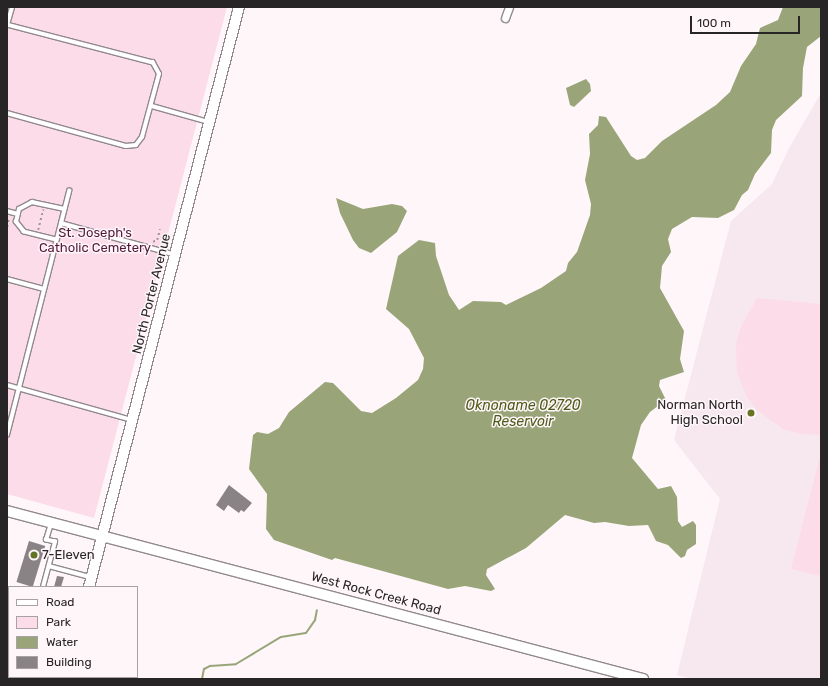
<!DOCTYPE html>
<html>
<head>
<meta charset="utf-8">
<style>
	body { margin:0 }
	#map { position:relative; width:828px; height:686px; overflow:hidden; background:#fff6fa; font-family:Rubik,sans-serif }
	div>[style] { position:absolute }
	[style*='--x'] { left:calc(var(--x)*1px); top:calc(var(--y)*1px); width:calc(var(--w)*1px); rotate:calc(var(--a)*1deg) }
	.built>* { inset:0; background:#f7e7ee }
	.green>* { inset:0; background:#fcdce9 }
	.water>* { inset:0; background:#99a579 }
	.stream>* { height:2px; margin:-1px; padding:0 1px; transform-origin:1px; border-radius:1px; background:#99a579 }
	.building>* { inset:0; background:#8a8386; transform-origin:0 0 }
	.path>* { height:1.5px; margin-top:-0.75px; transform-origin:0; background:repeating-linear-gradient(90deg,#9b9597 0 2px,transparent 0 5px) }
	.roads { filter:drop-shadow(1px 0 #91898d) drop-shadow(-1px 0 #91898d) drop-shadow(0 1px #91898d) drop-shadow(0 -1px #91898d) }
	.lane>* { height:3.5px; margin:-1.75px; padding:0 1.75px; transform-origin:1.75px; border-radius:1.75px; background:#fff }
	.street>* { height:7px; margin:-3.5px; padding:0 3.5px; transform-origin:3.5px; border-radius:3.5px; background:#fff }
	.secondary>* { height:10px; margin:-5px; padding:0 5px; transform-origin:5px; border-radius:5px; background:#fff }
	.dots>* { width:11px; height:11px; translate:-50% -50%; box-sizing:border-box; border:2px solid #fff6fa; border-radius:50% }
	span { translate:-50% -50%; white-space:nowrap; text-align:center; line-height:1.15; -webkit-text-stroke:3px #fff6fa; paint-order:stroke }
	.park-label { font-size:13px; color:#521837 }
	.street-label { font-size:13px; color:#282526 }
	.poi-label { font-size:13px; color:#282526 }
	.right { translate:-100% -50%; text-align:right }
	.left { translate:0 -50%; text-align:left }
	.water-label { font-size:14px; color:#4d5c17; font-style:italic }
	.frame { position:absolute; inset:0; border:8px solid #282526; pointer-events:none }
	.legend { position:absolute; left:8px; top:586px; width:130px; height:92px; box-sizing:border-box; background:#fff6fa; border:1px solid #a9a2a5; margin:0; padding:5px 7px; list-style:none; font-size:12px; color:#282526 }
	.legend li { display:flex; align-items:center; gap:8px; height:20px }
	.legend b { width:20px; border:1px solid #a9a2a5 }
	.scale { position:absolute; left:690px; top:16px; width:110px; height:18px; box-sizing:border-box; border:2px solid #282526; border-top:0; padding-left:5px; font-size:12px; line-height:14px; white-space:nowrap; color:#282526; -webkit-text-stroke:3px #fff6fa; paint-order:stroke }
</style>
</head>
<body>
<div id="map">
	<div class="built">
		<div style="clip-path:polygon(821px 93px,821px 679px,692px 679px,677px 675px,720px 499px,674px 440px,731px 221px,772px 184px,789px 148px)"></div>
	</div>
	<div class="green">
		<div style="clip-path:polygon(7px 7px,227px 7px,94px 518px,7px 494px)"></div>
		<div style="clip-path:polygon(757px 298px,821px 304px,821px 435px,801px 434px,783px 429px,757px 410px,747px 397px,737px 373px,736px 344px,740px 329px)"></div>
		<div style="clip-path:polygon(821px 453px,821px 576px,791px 569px)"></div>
	</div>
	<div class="water">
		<div style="clip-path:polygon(783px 7px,820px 7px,821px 36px,807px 47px,803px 68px,802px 96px,776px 120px,772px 130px,771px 153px,755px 174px,748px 190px,742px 195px,734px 210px,718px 218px,692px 217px,672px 229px,668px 239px,671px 252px,662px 266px,660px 288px,684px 331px,680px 359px,684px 372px,660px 380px,659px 386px,666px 400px,650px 412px,641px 425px,632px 458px,658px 489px,671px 486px,677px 497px,678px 521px,682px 527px,693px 521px,696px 525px,696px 544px,687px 550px,685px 556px,681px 558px,668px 545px,656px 541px,648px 525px,629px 526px,605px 522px,594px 523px,565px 515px,526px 548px,487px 569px,486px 575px,495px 589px,491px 591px,465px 586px,448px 589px,335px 558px,332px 560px,274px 540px,266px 529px,267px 494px,249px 469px,253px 435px,257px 432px,268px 434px,279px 428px,289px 412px,325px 382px,333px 383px,361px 411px,372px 413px,396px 398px,418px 380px,423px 369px,424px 358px,409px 329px,386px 309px,398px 256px,419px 240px,435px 243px,436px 256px,449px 295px,459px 310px,473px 301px,501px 302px,506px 305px,541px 288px,566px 271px,568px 263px,577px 252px,590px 215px,591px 204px,585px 180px,590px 154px,589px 134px,598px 125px,599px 116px,606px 117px,631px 156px,637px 160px,645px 158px,662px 141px,716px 105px,730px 92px,741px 66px,756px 44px,760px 28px,778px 20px)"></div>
		<div style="clip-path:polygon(586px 79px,590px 84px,591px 91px,574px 107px,570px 105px,566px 88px)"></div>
		<div style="clip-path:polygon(336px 198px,363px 209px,392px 204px,402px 206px,407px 211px,397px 232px,371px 253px,359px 248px,353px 240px,340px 213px)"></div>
	</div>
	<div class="stream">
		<div style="--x:202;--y:679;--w:10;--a:-79"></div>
		<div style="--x:204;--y:669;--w:7;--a:-27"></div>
		<div style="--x:210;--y:666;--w:26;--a:-4"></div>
		<div style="--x:236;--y:664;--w:52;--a:-31"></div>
		<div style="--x:281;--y:637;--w:25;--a:-9"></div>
		<div style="--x:306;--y:633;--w:16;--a:-55"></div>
		<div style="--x:315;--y:620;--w:10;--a:-79"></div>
	</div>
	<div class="building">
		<div style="clip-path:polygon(229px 485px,252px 503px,244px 512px,241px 510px,239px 513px,228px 505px,224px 511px,216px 505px)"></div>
		<div style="left:29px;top:541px;width:17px;height:43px;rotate:17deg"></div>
		<div style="clip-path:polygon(57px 576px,64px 577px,61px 587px,54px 587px)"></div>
	</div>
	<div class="path">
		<div style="--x:7;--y:227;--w:10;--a:-79"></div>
		<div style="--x:38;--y:230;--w:21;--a:-76"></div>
		<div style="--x:153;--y:242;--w:4;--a:-27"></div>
		<div style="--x:157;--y:240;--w:11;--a:-75"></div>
	</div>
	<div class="roads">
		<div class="lane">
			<div style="--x:7;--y:25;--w:19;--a:-74"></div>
			<div style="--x:152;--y:106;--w:59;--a:15.7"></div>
			<div style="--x:7;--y:113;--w:123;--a:15.5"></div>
			<div style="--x:126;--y:146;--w:10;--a:-6"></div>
			<div style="--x:136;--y:145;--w:10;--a:-53"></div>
			<div style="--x:142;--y:137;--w:65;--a:-74.9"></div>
			<div style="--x:159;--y:74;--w:13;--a:-119"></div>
			<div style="--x:153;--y:63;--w:151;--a:-165.4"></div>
			<div style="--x:7;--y:211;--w:11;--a:15"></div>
			<div style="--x:61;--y:223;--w:116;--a:15.5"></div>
			<div style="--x:56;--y:240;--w:33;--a:-166"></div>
			<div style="--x:24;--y:232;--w:13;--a:-129"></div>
			<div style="--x:16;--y:222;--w:13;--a:-77"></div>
			<div style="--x:19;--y:209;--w:15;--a:-28"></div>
			<div style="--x:32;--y:202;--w:33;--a:12"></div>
			<div style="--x:7;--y:279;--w:38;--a:15"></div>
			<div style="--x:7;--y:385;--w:130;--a:15.6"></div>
			<div style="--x:7;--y:435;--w:252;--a:-75.7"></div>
			<div style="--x:49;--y:566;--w:42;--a:15"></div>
			<div style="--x:43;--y:587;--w:47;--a:-75.1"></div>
			<div style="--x:55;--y:542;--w:9;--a:-167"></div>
			<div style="--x:46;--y:540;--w:17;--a:-73"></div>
		</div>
		<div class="street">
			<div style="--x:505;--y:18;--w:12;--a:-70"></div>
		</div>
		<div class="secondary">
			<div style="--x:7;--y:511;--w:658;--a:14.8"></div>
			<div style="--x:89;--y:587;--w:599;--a:-75.5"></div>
			<div style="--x:62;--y:679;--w:2;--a:-90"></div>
		</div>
	</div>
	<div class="dots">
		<div style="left:751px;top:413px;background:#637524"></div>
		<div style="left:34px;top:555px;background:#637524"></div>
	</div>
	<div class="park-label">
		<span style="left:95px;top:241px">St. Joseph's<br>Catholic Cemetery</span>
	</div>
	<div class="street-label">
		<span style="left:152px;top:294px;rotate:-76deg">North Porter Avenue</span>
		<span style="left:376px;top:594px;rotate:15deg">West Rock Creek Road</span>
	</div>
	<div class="poi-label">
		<span class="right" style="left:743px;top:413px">Norman North<br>High School</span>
		<span class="left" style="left:42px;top:555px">7-Eleven</span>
	</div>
	<div class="water-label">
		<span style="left:523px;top:414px">Oknoname 02720<br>Reservoir</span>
	</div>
	<div class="frame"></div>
	<ul class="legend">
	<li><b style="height:5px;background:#fff"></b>Road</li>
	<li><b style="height:11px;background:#fcdce9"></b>Park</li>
	<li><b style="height:11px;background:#99a579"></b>Water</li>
	<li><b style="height:11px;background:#8a8386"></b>Building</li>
	</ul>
	<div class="scale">100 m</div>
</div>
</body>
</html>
